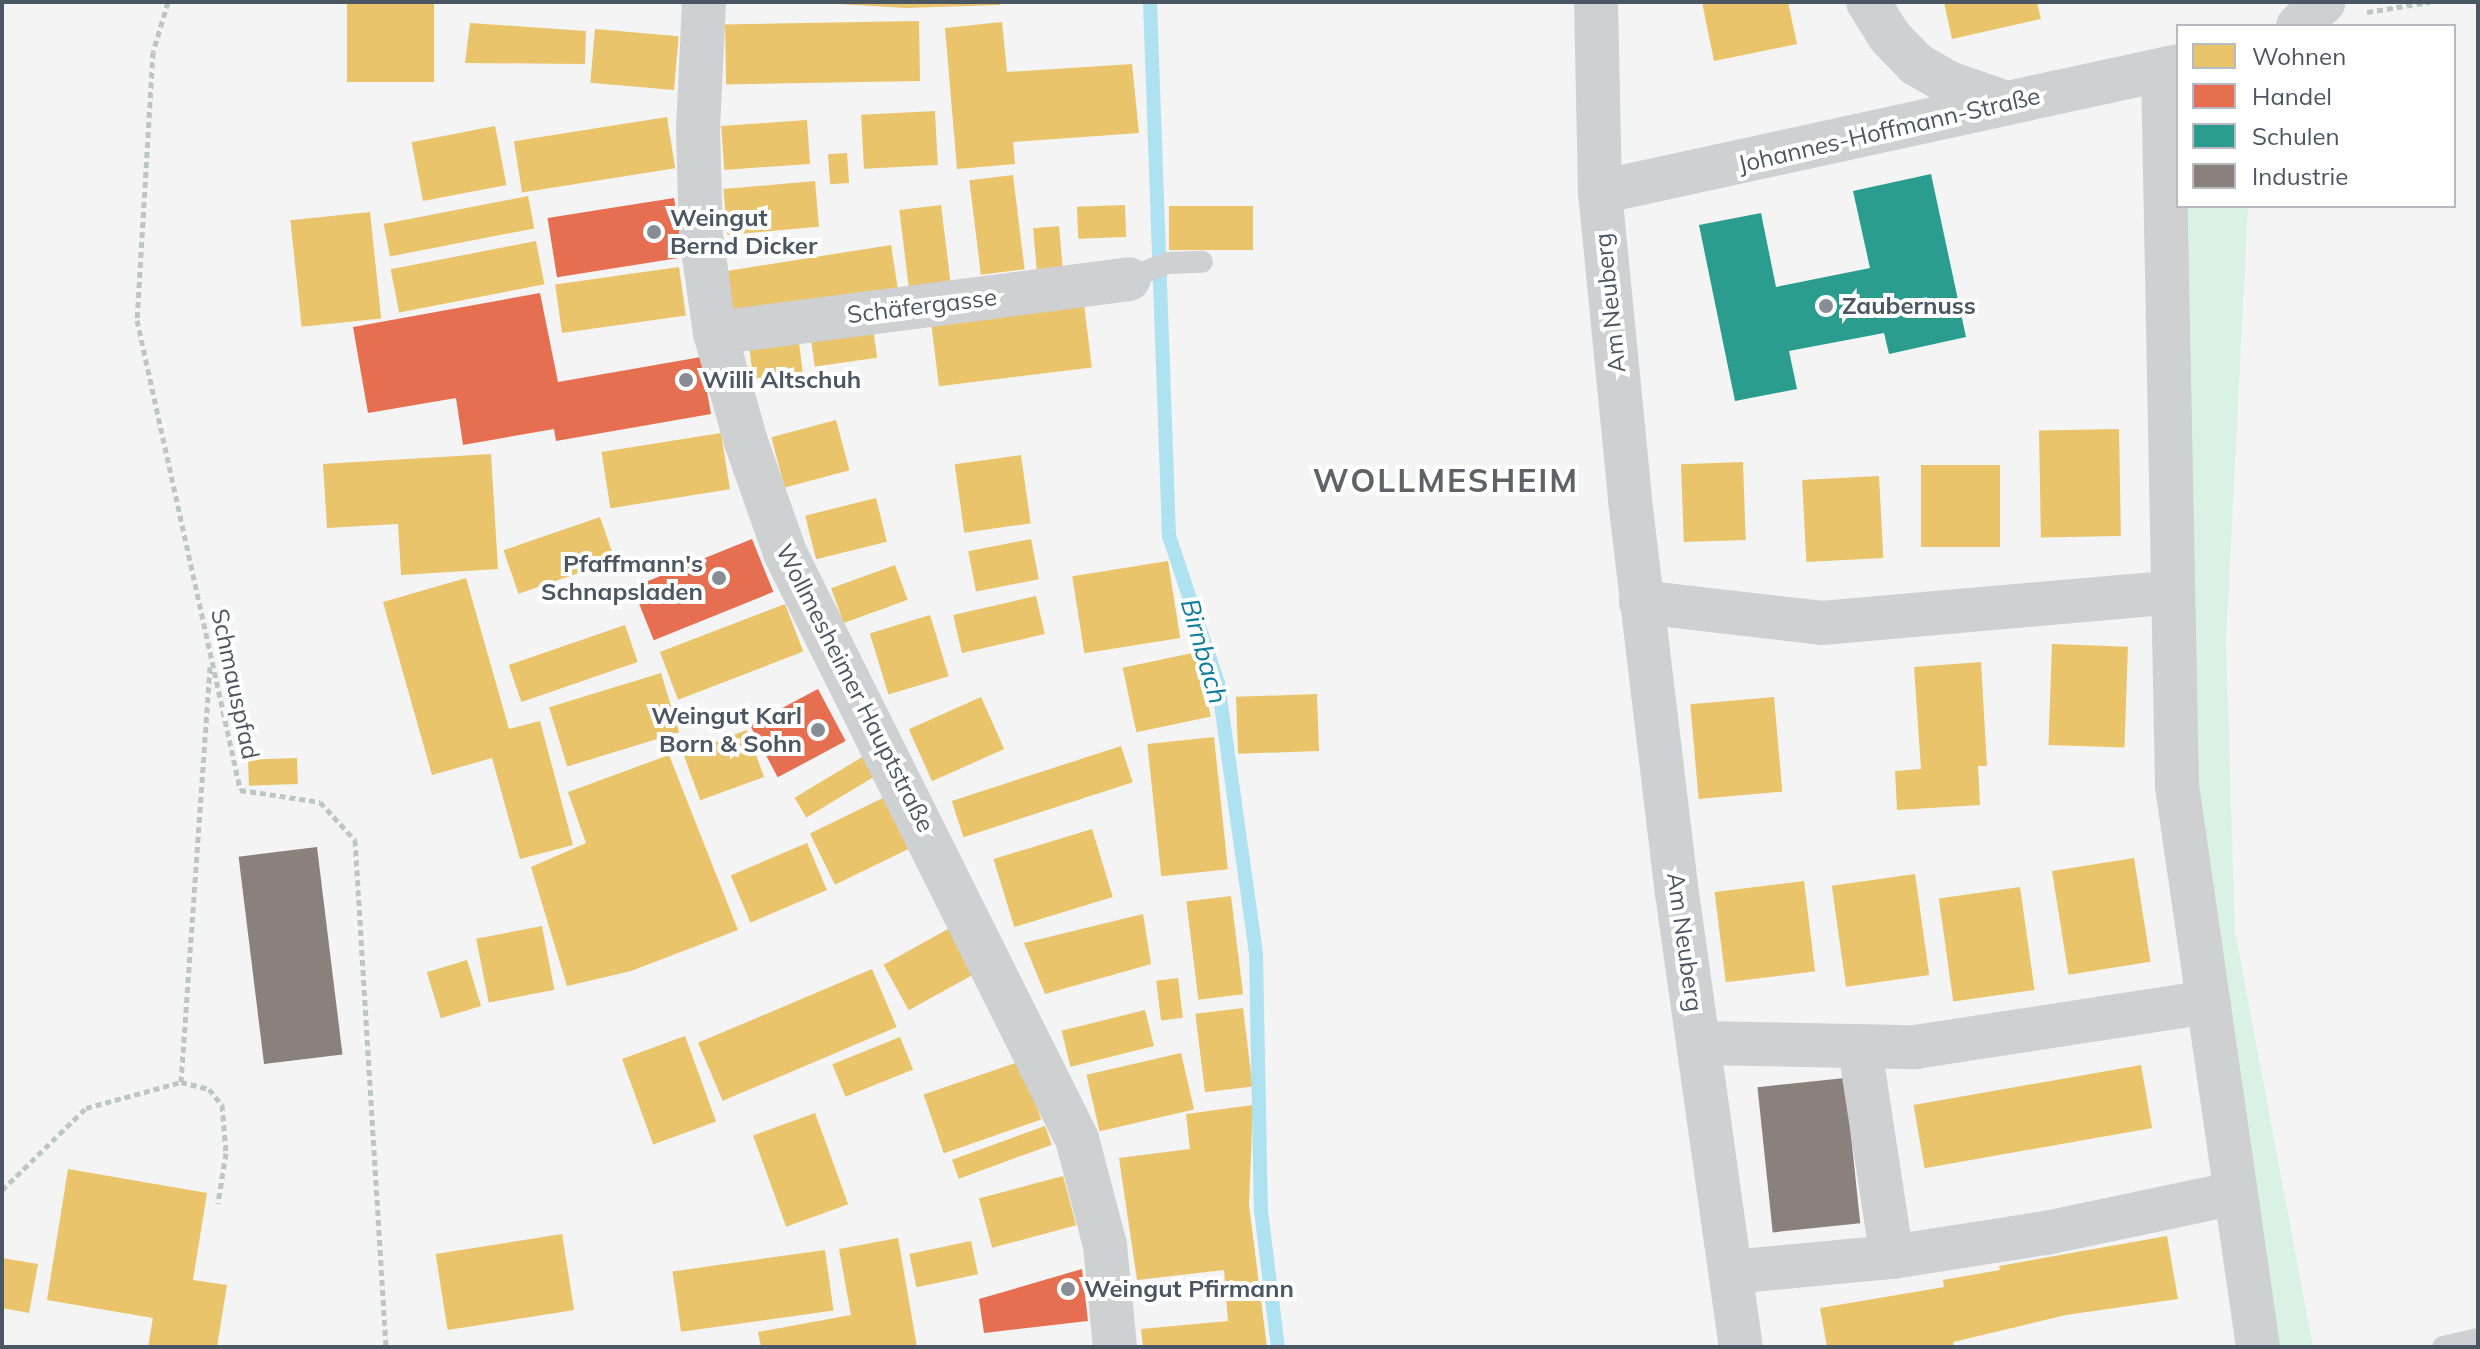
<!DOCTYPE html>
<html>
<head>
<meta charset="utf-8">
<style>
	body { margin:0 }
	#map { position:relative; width:2480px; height:1349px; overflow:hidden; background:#f4f4f4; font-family:Mulish,sans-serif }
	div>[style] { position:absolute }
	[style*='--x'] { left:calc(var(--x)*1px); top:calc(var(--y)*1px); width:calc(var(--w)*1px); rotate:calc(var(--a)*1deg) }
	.green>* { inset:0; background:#d9f2e3 }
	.homes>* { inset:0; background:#e9c46a; transform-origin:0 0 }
	.shops>* { inset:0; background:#e76f51; transform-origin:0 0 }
	.schools>* { inset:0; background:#2a9d8f }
	.industry>* { inset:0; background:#8a817c; transform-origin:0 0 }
	.stream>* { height:14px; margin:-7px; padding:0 7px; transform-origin:7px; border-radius:7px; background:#aee2f0 }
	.path>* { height:5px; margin-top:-2.5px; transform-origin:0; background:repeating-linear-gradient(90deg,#bcc7c4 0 6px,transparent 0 10px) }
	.service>* { height:22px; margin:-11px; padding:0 11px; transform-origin:11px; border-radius:11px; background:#ced0d2 }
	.minor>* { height:44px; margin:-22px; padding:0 22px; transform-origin:22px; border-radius:22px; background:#ced0d2 }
	.dots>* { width:22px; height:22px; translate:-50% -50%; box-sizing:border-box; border:4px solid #fff; border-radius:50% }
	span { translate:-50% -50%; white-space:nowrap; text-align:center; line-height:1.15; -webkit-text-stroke:8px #fff; paint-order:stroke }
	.street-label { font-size:24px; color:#4a5661 }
	.poi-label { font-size:24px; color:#4a5661; font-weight:700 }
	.left { translate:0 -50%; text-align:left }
	.right { translate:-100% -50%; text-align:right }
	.water-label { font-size:26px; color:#0c7c9b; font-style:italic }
	.district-label { font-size:32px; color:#5f6368; font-weight:700; letter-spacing:2px }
	.frame { position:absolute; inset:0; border:4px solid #4a5661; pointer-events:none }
	.legend { position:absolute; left:2176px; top:24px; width:280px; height:184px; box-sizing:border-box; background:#fff; border:2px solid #b7bbc0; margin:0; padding:10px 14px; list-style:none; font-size:24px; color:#4a5661 }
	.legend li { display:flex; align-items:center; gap:16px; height:40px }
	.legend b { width:40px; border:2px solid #b7bbc0 }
</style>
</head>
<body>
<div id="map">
	<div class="green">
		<div style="clip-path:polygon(2178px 206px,2248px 206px,2226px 642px,2235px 931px,2313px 1347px,2258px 1347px,2181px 826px)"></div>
	</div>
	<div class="homes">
		<div style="left:347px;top:2px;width:87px;height:80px"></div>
		<div style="clip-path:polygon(803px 2px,1000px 2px,1000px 5px,906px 8px)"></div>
		<div style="clip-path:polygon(1702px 2px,1788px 2px,1797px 44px,1714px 61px)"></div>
		<div style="clip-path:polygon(1944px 2px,2037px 2px,2041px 19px,1952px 39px)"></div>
		<div style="left:919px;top:21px;width:60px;height:194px;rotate:89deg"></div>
		<div style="clip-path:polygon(1002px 22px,1007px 72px,1132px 64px,1139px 133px,1013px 142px,1015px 164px,957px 169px,945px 28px)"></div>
		<div style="clip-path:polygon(470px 23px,586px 31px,585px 64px,465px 63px)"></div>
		<div style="left:595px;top:29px;width:84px;height:54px;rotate:5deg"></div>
		<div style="left:935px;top:111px;width:54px;height:74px;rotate:87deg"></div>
		<div style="left:667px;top:117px;width:52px;height:155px;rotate:81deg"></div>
		<div style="left:807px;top:120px;width:44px;height:86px;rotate:86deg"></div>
		<div style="left:495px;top:126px;width:60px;height:85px;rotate:79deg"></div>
		<div style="left:847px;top:153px;width:30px;height:19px;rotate:86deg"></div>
		<div style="left:1013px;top:175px;width:95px;height:44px;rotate:83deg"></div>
		<div style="left:815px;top:181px;width:46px;height:92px;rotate:85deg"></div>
		<div style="left:528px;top:196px;width:33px;height:147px;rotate:79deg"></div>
		<div style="left:941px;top:205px;width:81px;height:42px;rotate:83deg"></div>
		<div style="left:1125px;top:205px;width:32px;height:48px;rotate:88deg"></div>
		<div style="left:1253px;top:206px;width:44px;height:84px;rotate:90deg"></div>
		<div style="left:370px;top:212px;width:107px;height:80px;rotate:84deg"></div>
		<div style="left:1059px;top:226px;width:44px;height:26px;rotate:85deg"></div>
		<div style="left:536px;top:241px;width:44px;height:148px;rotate:79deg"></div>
		<div style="left:891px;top:245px;width:47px;height:168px;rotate:81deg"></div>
		<div style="left:679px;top:267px;width:49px;height:125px;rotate:82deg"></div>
		<div style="left:1084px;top:304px;width:64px;height:154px;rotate:83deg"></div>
		<div style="left:873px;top:328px;width:30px;height:63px;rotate:82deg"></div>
		<div style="left:798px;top:334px;width:40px;height:50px;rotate:83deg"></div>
		<div style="left:836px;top:420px;width:52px;height:67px;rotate:75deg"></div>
		<div style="left:2119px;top:429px;width:107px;height:80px;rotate:89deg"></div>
		<div style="left:721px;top:433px;width:57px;height:121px;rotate:81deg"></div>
		<div style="clip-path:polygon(491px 454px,498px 569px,401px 575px,398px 524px,327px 528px,323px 464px)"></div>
		<div style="left:1021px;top:455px;width:69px;height:67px;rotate:82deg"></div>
		<div style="left:1743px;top:462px;width:78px;height:62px;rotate:88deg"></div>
		<div style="left:1921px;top:465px;width:79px;height:82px"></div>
		<div style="left:1879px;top:476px;width:82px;height:77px;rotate:87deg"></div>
		<div style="left:876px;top:498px;width:45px;height:73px;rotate:76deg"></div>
		<div style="left:600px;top:517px;width:46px;height:102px;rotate:71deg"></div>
		<div style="left:1031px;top:539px;width:41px;height:64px;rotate:79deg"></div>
		<div style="left:1168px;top:561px;width:78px;height:97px;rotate:81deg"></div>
		<div style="left:895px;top:565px;width:37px;height:68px;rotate:70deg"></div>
		<div style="clip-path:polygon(466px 578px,509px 729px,540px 721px,573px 845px,520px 859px,492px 758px,432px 775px,383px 602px)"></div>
		<div style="left:1036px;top:596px;width:39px;height:85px;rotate:77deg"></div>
		<div style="left:785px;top:604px;width:51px;height:134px;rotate:69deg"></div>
		<div style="left:930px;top:615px;width:64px;height:63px;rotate:73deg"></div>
		<div style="left:625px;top:625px;width:39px;height:123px;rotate:71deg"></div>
		<div style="left:2052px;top:644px;width:76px;height:101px;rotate:2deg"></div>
		<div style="left:1197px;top:652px;width:66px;height:76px;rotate:78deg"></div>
		<div style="clip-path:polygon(1981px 662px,1987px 766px,1978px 766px,1980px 805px,1897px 810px,1895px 771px,1921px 769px,1914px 667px)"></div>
		<div style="left:661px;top:673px;width:62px;height:117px;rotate:73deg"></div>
		<div style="left:1317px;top:694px;width:57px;height:81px;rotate:88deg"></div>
		<div style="left:981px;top:697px;width:57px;height:79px;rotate:66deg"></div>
		<div style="left:1774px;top:697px;width:95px;height:84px;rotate:85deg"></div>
		<div style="left:747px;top:730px;width:50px;height:68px;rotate:70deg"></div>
		<div style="left:1214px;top:737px;width:133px;height:67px;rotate:84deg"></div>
		<div style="left:1121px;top:746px;width:38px;height:178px;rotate:72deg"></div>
		<div style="clip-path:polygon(669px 755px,738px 930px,631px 971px,567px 986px,531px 867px,586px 843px,568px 792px)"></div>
		<div style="left:864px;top:756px;width:23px;height:81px;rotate:59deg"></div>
		<div style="left:297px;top:758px;width:26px;height:49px;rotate:88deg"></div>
		<div style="left:889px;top:795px;width:57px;height:88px;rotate:64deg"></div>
		<div style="left:1092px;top:829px;width:71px;height:103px;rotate:73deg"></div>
		<div style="left:807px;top:843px;width:51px;height:83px;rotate:67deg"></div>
		<div style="left:2134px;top:858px;width:105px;height:83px;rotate:81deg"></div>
		<div style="left:1915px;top:874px;width:102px;height:84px;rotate:82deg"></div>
		<div style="left:1804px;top:881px;width:91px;height:90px;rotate:83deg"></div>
		<div style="left:2020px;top:887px;width:104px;height:82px;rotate:82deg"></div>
		<div style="left:1231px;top:896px;width:99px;height:45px;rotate:83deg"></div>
		<div style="clip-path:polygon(1143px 914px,1151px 964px,1045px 994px,1024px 943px)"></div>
		<div style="left:957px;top:924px;width:52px;height:84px;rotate:61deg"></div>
		<div style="left:542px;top:926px;width:65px;height:67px;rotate:79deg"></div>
		<div style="left:467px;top:960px;width:48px;height:42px;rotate:73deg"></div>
		<div style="left:872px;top:969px;width:63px;height:189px;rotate:67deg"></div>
		<div style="left:1178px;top:978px;width:40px;height:22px;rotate:83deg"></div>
		<div style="left:1243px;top:1008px;width:79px;height:48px;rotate:83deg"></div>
		<div style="left:1145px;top:1010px;width:37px;height:86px;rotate:76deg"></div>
		<div style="left:685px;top:1036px;width:91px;height:67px;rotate:70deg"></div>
		<div style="left:900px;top:1037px;width:35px;height:73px;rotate:68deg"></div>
		<div style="left:1181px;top:1053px;width:58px;height:97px;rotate:77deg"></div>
		<div style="left:1021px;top:1061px;width:62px;height:103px;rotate:71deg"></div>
		<div style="left:2141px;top:1065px;width:64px;height:231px;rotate:80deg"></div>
		<div style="clip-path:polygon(1253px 1105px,1249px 1205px,1267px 1347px,1143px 1347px,1141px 1329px,1228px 1321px,1224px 1270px,1137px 1280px,1119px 1158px,1190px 1149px,1186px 1114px)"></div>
		<div style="left:815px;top:1113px;width:97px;height:66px;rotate:70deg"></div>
		<div style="left:1045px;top:1126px;width:20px;height:99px;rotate:70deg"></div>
		<div style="clip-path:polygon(68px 1169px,207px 1193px,193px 1280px,227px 1285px,217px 1347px,148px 1347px,153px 1318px,47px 1300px)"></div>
		<div style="left:1063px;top:1176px;width:51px;height:87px;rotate:75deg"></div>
		<div style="left:562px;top:1234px;width:77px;height:128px;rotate:81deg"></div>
		<div style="clip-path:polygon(2167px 1236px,2178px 1299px,2066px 1315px,1953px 1342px,1954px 1347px,1827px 1347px,1820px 1308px,1944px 1287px,1943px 1280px,2000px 1270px,1999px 1266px)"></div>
		<div style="clip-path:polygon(898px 1238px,917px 1347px,761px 1347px,758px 1332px,851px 1315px,839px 1249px)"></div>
		<div style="left:971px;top:1241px;width:34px;height:63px;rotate:78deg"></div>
		<div style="left:825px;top:1250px;width:61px;height:154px;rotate:82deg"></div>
		<div style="clip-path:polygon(2px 1258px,38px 1264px,29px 1313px,2px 1308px)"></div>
	</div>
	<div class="shops">
		<div style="left:674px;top:198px;width:60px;height:128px;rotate:81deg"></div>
		<div style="clip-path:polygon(540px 293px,558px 382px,701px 357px,711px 414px,556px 441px,554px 429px,463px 445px,456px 398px,368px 413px,353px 327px)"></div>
		<div style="left:752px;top:539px;width:57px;height:129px;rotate:68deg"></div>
		<div style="left:818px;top:689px;width:59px;height:77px;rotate:62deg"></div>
		<div style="clip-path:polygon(1082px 1269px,1088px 1321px,984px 1333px,979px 1299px)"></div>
	</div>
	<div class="schools">
		<div style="clip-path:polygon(1931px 174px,1966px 337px,1889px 354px,1884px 333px,1789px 351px,1797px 389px,1735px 401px,1699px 225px,1761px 213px,1776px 287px,1870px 268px,1853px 191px)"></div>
	</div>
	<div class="industry">
		<div style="left:317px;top:847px;width:209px;height:79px;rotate:83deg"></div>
		<div style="left:1845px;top:1078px;width:146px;height:88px;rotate:84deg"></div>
	</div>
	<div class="stream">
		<div style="--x:1150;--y:2;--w:534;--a:87.96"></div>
		<div style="--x:1169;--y:536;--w:155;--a:71.6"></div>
		<div style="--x:1218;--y:683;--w:275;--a:82"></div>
		<div style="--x:1256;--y:955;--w:256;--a:88.9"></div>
		<div style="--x:1261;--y:1211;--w:137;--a:82.9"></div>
	</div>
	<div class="path">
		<div style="--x:168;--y:2;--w:52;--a:106.7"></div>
		<div style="--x:153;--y:52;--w:268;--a:93.4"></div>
		<div style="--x:137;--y:320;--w:481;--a:77.6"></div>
		<div style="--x:240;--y:790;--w:81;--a:8.5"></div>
		<div style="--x:320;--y:802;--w:52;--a:47.4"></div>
		<div style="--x:355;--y:840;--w:508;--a:86.5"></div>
		<div style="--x:2367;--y:12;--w:63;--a:-9.2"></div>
		<div style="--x:181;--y:1082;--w:418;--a:-86"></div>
		<div style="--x:2;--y:1190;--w:117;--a:-44.3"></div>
		<div style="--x:86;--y:1108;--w:98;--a:-15.3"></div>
		<div style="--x:181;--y:1082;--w:29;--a:14"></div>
		<div style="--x:209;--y:1089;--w:21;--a:51"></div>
		<div style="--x:222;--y:1105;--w:48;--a:85.2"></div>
		<div style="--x:226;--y:1153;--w:51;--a:99.1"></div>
	</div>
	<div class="service">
		<div style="--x:1128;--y:279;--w:42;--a:-22.3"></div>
		<div style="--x:1167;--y:263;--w:35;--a:-2"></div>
		<div style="--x:2443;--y:1347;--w:36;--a:-13"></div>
	</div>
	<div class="minor">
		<div style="--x:704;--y:2;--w:127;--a:92.7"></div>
		<div style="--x:698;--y:129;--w:106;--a:88.4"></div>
		<div style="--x:701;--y:235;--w:99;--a:81.9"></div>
		<div style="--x:715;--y:333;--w:113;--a:74.1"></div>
		<div style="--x:746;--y:442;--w:118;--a:70.6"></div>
		<div style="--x:785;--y:553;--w:655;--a:63.51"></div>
		<div style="--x:1077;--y:1139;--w:110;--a:75.2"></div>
		<div style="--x:1105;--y:1245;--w:102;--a:84.4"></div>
		<div style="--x:1596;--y:2;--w:190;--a:88.8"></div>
		<div style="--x:1600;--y:192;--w:309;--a:84.4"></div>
		<div style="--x:1630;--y:500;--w:396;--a:83.2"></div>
		<div style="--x:1677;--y:893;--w:458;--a:82"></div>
		<div style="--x:1868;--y:2;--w:40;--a:58"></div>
		<div style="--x:1889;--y:36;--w:39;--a:46"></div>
		<div style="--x:1916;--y:64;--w:38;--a:30"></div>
		<div style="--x:1949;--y:83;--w:60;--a:19.3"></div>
		<div style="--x:2298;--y:26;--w:35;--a:-43"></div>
		<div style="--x:2163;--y:70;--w:716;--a:88.88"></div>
		<div style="--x:2177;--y:786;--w:567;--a:81.78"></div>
		<div style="--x:1600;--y:192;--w:592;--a:-12.3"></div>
		<div style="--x:715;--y:333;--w:417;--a:-7.4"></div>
		<div style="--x:1641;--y:602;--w:182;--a:6.6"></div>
		<div style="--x:1822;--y:623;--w:352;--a:-5"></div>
		<div style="--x:1699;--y:1043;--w:216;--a:1.1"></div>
		<div style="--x:1915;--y:1047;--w:297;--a:-8.7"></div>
		<div style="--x:1860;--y:1049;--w:210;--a:81.3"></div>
		<div style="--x:1732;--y:1272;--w:161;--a:-5.4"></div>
		<div style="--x:1892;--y:1257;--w:156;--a:-8.9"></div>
		<div style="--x:2046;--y:1233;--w:194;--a:-11.9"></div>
	</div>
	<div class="dots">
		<div style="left:654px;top:232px;background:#868d94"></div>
		<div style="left:1826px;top:306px;background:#868d94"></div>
		<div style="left:686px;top:380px;background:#868d94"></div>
		<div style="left:719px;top:578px;background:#868d94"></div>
		<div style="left:818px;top:730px;background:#868d94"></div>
		<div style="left:1068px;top:1289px;background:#868d94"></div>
	</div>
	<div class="street-label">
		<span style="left:1889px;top:130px;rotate:-13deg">Johannes-Hoffmann-Straße</span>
		<span style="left:1610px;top:303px;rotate:-96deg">Am Neuberg</span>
		<span style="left:922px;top:306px;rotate:-7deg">Schäfergasse</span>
		<span style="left:235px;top:684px;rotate:78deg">Schmauspfad</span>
		<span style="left:855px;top:688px;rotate:63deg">Wollmesheimer Hauptstraße</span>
		<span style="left:1685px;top:942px;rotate:82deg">Am Neuberg</span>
	</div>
	<div class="poi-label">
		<span class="left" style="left:670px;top:232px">Weingut<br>Bernd Dicker</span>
		<span class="left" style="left:1842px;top:306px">Zaubernuss</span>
		<span class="left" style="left:702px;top:380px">Willi Altschuh</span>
		<span class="right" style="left:703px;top:578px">Pfaffmann's<br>Schnapsladen</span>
		<span class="right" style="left:802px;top:730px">Weingut Karl<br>Born &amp; Sohn</span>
		<span class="left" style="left:1084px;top:1289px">Weingut Pfirmann</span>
	</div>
	<div class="water-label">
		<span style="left:1204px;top:651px;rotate:74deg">Birnbach</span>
	</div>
	<div class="district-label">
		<span style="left:1446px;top:480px">WOLLMESHEIM</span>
	</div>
	<div class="frame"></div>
	<ul class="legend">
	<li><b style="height:22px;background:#e9c46a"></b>Wohnen</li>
	<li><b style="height:22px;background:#e76f51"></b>Handel</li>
	<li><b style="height:22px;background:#2a9d8f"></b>Schulen</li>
	<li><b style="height:22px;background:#8a817c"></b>Industrie</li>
	</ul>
</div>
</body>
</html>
